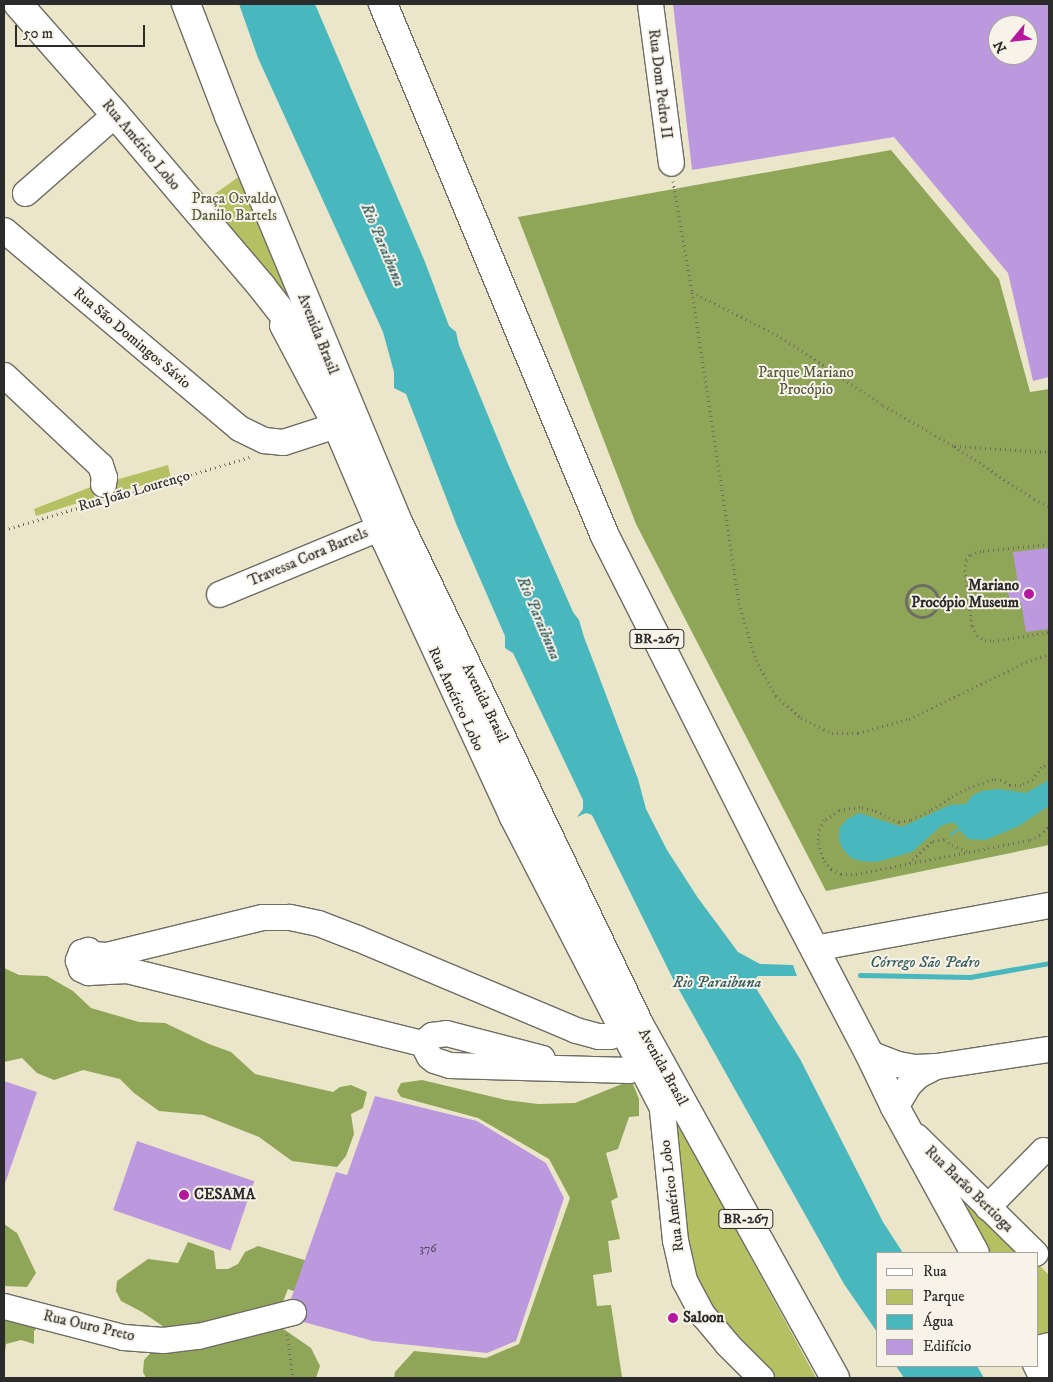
<!DOCTYPE html>
<html>
<head>
<meta charset="utf-8">
<style>
	body { margin:0 }
	#map { position:relative; width:1053px; height:1382px; overflow:hidden; background:#ebe6ca; font-family:"IM FELL DW Pica",serif }
	div>[style] { position:absolute }
	[style*='--x'] { left:calc(var(--x)*1px); top:calc(var(--y)*1px); width:calc(var(--w)*1px); rotate:calc(var(--a)*1deg) }
	.green>* { inset:0; background:#b4c062 }
	.forest>* { inset:0; background:#8fa658 }
	.water>* { inset:0; background:#48b7be }
	.stream>* { height:5px; margin:-2.5px; padding:0 2.5px; transform-origin:2.5px; border-radius:2.5px; background:#48b7be }
	.building>* { inset:0; background:#bc99de; transform-origin:0 0 }
	.path>* { height:3px; margin-top:-1.5px; transform-origin:0; background:repeating-linear-gradient(90deg,#6e6c63 0 1px,transparent 0 5px) }
	.path>.ring { margin:-1.5px; padding:0; box-sizing:content-box; background:none; border:3px solid #6e6c63; border-radius:50% }
	.roads { filter:drop-shadow(1px 0 #6e6c63) drop-shadow(-1px 0 #6e6c63) drop-shadow(0 1px #6e6c63) drop-shadow(0 -1px #6e6c63) }
	.minor>* { height:25px; margin:-12.5px; padding:0 12.5px; transform-origin:12.5px; border-radius:12.5px; background:#fff }
	.major>* { height:28px; margin:-14px; padding:0 14px; transform-origin:14px; border-radius:14px; background:#fff }
	.highway>* { height:28px; margin:-14px; padding:0 14px; transform-origin:14px; border-radius:14px; background:#fff }
	.dots>* { width:14px; height:14px; translate:-50% -50%; box-sizing:border-box; border:2px solid #f7f3e8; border-radius:50% }
	span { translate:-50% -50%; white-space:nowrap; text-align:center; line-height:1.15; -webkit-text-stroke:4px #f7f3e8; paint-order:stroke }
	.number-label { font-size:12px; color:#4f4658 }
	.number-label span { -webkit-text-stroke-width:0 }
	.shield-label span { padding:1px 4px; background:#f7f3e8; border:1px solid; border-radius:4px; -webkit-text-stroke-width:0 }
	.shield-label { font-size:14px; color:#2b2b2b; font-weight:700 }
	.street-label { font-size:15px; color:#2b2b2b }
	.park-label { font-size:15px; color:#54583c }
	.poi-label { font-size:15px; color:#2b2b2b; font-weight:700 }
	.right { translate:-100% -50%; text-align:right }
	.left { translate:0 -50%; text-align:left }
	.water-label { font-size:16px; color:#355c5e; font-style:italic }
	.frame { position:absolute; inset:0; border:5px solid #2b2b2b; pointer-events:none }
	.legend { position:absolute; left:876px; top:1252px; width:162px; height:115px; box-sizing:border-box; background:#f7f3e8; border:1px solid #a5a39c; margin:0; padding:6px 9px; list-style:none; font-size:15px; color:#2b2b2b }
	.legend li { display:flex; align-items:center; gap:10px; height:25px }
	.legend b { width:25px; border:1px solid #a5a39c }
	.north { position:absolute; left:988px; top:15px; width:50px; height:50px; box-sizing:border-box; background:#f7f3e8; border:1px solid #a5a39c; border-radius:50%; rotate:242deg; font-size:14px; font-weight:700; line-height:20px; text-align:center; color:#2b2b2b }
	.north::after { content:''; display:block; margin:auto; width:18px; height:22px; background:#b5179e; clip-path:polygon(50% 0,100% 100%,50% 72%,0 100%) }
	.scale { position:absolute; left:15px; top:25px; width:130px; height:22px; box-sizing:border-box; border:2px solid #2b2b2b; border-top:0; padding-left:6px; font-size:15px; line-height:18px; white-space:nowrap; color:#2b2b2b; -webkit-text-stroke:4px #f7f3e8; paint-order:stroke }
</style>
</head>
<body>
<div id="map">
	<div class="green">
		<div style="clip-path:polygon(244px 173px,305px 321px,202px 203px)"></div>
		<div style="clip-path:polygon(168px 465px,171px 478px,108px 494px,112px 481px)"></div>
		<div style="clip-path:polygon(96px 485px,94px 498px,36px 516px,34px 509px)"></div>
		<div style="clip-path:polygon(666px 1101px,816px 1378px,776px 1378px,721px 1322px,689px 1272px)"></div>
		<div style="clip-path:polygon(975px 1203px,1027px 1253px,988px 1253px,964px 1210px)"></div>
		<div style="clip-path:polygon(1037px 1263px,1049px 1275px,1049px 1337px,1037px 1340px)"></div>
	</div>
	<div class="forest">
		<div style="clip-path:polygon(891px 150px,999px 279px,1030px 392px,1049px 389px,1049px 845px,826px 891px,636px 524px,518px 217px)"></div>
		<div style="clip-path:polygon(4px 968px,19px 975px,47px 976px,73px 991px,91px 1008px,139px 1022px,165px 1023px,209px 1044px,231px 1052px,255px 1074px,333px 1092px,340px 1087px,351px 1085px,367px 1092px,363px 1108px,351px 1114px,354px 1134px,346px 1156px,337px 1167px,292px 1161px,259px 1137px,203px 1115px,159px 1111px,134px 1093px,120px 1079px,83px 1070px,54px 1080px,37px 1073px,22px 1058px,4px 1062px)"></div>
		<div style="clip-path:polygon(422px 1080px,506px 1100px,538px 1104px,575px 1103px,627px 1082px,633px 1084px,639px 1099px,639px 1116px,629px 1117px,618px 1149px,606px 1153px,618px 1197px,611px 1201px,620px 1239px,608px 1241px,612px 1272px,593px 1275px,597px 1306px,611px 1305px,622px 1377px,620px 1378px,394px 1378px,395px 1372px,414px 1351px,486px 1358px,519px 1344px,570px 1198px,549px 1159px,478px 1118px,401px 1097px,397px 1091px,401px 1083px)"></div>
		<div style="clip-path:polygon(4px 1224px,17px 1233px,36px 1273px,27px 1287px,4px 1286px)"></div>
		<div style="clip-path:polygon(188px 1242px,214px 1251px,216px 1269px,228px 1269px,238px 1264px,245px 1252px,258px 1246px,321px 1265px,307px 1296px,288px 1289px,280px 1309px,169px 1333px,164px 1327px,142px 1312px,121px 1301px,116px 1291px,117px 1281px,148px 1259px,178px 1263px)"></div>
		<div style="clip-path:polygon(4px 1315px,45px 1321px,34px 1331px,34px 1344px,21px 1340px,6px 1344px,4px 1360px)"></div>
		<div style="clip-path:polygon(273px 1328px,282px 1328px,311px 1348px,320px 1366px,316px 1378px,146px 1378px,143px 1372px,144px 1360px,153px 1350px)"></div>
	</div>
	<div class="water">
		<div style="clip-path:polygon(239px 4px,315px 4px,425px 262px,449px 326px,456px 332px,459px 345px,508px 464px,573px 612px,579px 620px,584px 637px,638px 779px,646px 809px,667px 850px,698px 898px,738px 952px,760px 964px,793px 965px,797px 976px,758px 976px,754px 980px,754px 985px,800px 1059px,883px 1222px,903px 1253px,877px 1253px,877px 1332px,844px 1284px,673px 979px,592px 815px,586px 813px,577px 817px,583px 809px,583px 800px,513px 653px,505px 648px,505px 636px,457px 526px,406px 394px,394px 388px,394px 372px,383px 332px,258px 58px)"></div>
		<div style="clip-path:polygon(1049px 780px,1049px 806px,1019px 826px,985px 840px,968px 839px,960px 830px,950px 836px,949px 834px,959px 828px,955px 823px,949px 823px,941px 826px,912px 852px,876px 862px,861px 861px,851px 858px,842px 848px,839px 838px,840px 828px,846px 820px,859px 813px,902px 827px,950px 805px,966px 804px,972px 796px,982px 791px,999px 789px,1026px 793px)"></div>
		<div style="clip-path:polygon(896px 1366px,977px 1366px,984px 1378px,904px 1378px)"></div>
	</div>
	<div class="stream">
		<div style="--x:860;--y:975;--w:110;--a:1"></div>
		<div style="--x:970;--y:977;--w:80;--a:-10"></div>
	</div>
	<div class="building">
		<div style="clip-path:polygon(evenodd,673px 4px,1049px 4px,1049px 377px,1033px 381px,1008px 273px,894px 137px,692px 170px,673px 4px,998px 25px,1028px 25px,1028px 55px,998px 55px,998px 25px)"></div>
		<div style="clip-path:polygon(1049px 548px,1049px 629px,1026px 632px,1021px 602px,1010px 603px,1007px 586px,1018px 584px,1013px 552px)"></div>
		<div style="clip-path:polygon(4px 1081px,37px 1092px,4px 1186px)"></div>
		<div style="clip-path:polygon(375px 1096px,477px 1121px,546px 1163px,564px 1198px,516px 1341px,487px 1353px,373px 1341px,300px 1321px,291px 1299px,336px 1172px,347px 1175px)"></div>
		<div style="left:137px;top:1141px;width:124px;height:73px;rotate:19deg"></div>
	</div>
	<div class="path">
		<div style="--x:673;--y:181;--w:113;--a:80.3"></div>
		<div style="--x:692;--y:292;--w:100;--a:26.8"></div>
		<div style="--x:781;--y:337;--w:123;--a:33.7"></div>
		<div style="--x:883;--y:405;--w:82;--a:30"></div>
		<div style="--x:954;--y:446;--w:96;--a:33.5"></div>
		<div style="--x:1034;--y:499;--w:17;--a:25"></div>
		<div style="--x:692;--y:292;--w:315;--a:81.4"></div>
		<div style="--x:739;--y:603;--w:59;--a:73.4"></div>
		<div style="--x:756;--y:660;--w:41;--a:60.9"></div>
		<div style="--x:776;--y:696;--w:33;--a:41"></div>
		<div style="--x:801;--y:718;--w:34;--a:26"></div>
		<div style="--x:832;--y:733;--w:26;--a:0"></div>
		<div style="--x:858;--y:733;--w:53;--a:-15.4"></div>
		<div style="--x:909;--y:719;--w:130;--a:-26"></div>
		<div style="--x:1026;--y:662;--w:24;--a:-19"></div>
		<div style="--x:955;--y:446;--w:94;--a:3.7"></div>
		<div style="--x:119;--y:496;--w:137;--a:-16.6"></div>
		<div style="--x:4;--y:530;--w:94;--a:-16.7"></div>
		<div style="--x:1049;--y:544;--w:68;--a:174.1"></div>
		<div style="--x:981;--y:551;--w:12;--a:160"></div>
		<div style="--x:970;--y:555;--w:6;--a:129"></div>
		<div style="--x:966;--y:560;--w:10;--a:96"></div>
		<div style="--x:965;--y:570;--w:56;--a:82.9"></div>
		<div style="--x:972;--y:626;--w:10;--a:61"></div>
		<div style="--x:977;--y:635;--w:9;--a:32"></div>
		<div style="--x:985;--y:640;--w:8;--a:7"></div>
		<div style="--x:993;--y:641;--w:57;--a:-9.1"></div>
		<div class="ring" style="left:906px;top:585px;width:29px;height:29px"></div>
		<div style="--x:939;--y:601;--w:29;--a:-6"></div>
		<div style="--x:1049;--y:762;--w:9;--a:144"></div>
		<div style="--x:1042;--y:767;--w:15;--a:127"></div>
		<div style="--x:1033;--y:779;--w:13;--a:153"></div>
		<div style="--x:1021;--y:785;--w:11;--a:180"></div>
		<div style="--x:1010;--y:785;--w:10;--a:-151"></div>
		<div style="--x:1001;--y:780;--w:8;--a:-173"></div>
		<div style="--x:993;--y:779;--w:29;--a:160"></div>
		<div style="--x:966;--y:789;--w:19;--a:152"></div>
		<div style="--x:949;--y:798;--w:23;--a:146"></div>
		<div style="--x:930;--y:811;--w:22;--a:156"></div>
		<div style="--x:910;--y:820;--w:11;--a:170"></div>
		<div style="--x:899;--y:822;--w:29;--a:-155"></div>
		<div style="--x:873;--y:810;--w:13;--a:-167"></div>
		<div style="--x:860;--y:807;--w:21;--a:172"></div>
		<div style="--x:839;--y:810;--w:18;--a:146"></div>
		<div style="--x:824;--y:820;--w:10;--a:119"></div>
		<div style="--x:819;--y:829;--w:14;--a:94"></div>
		<div style="--x:818;--y:843;--w:19;--a:72"></div>
		<div style="--x:824;--y:861;--w:11;--a:49"></div>
		<div style="--x:831;--y:869;--w:11;--a:27"></div>
		<div style="--x:841;--y:874;--w:15;--a:0"></div>
		<div style="--x:856;--y:874;--w:177;--a:-11.1"></div>
		<div style="--x:1030;--y:840;--w:11;--a:-27"></div>
		<div style="--x:1040;--y:835;--w:13;--a:-48"></div>
		<div style="--x:909;--y:863;--w:33;--a:-43"></div>
		<div style="--x:933;--y:841;--w:12;--a:-9"></div>
		<div style="--x:945;--y:839;--w:9;--a:41"></div>
		<div style="--x:952;--y:845;--w:17;--a:21"></div>
		<div style="--x:287;--y:1334;--w:44;--a:82.2"></div>
	</div>
	<div class="roads">
		<div class="minor">
			<div style="--x:650;--y:4;--w:160;--a:82.5"></div>
			<div style="--x:25;--y:193;--w:120;--a:-41.3"></div>
			<div style="--x:4;--y:230;--w:307;--a:40.1"></div>
			<div style="--x:239;--y:428;--w:28;--a:26"></div>
			<div style="--x:264;--y:440;--w:19;--a:6"></div>
			<div style="--x:283;--y:442;--w:71;--a:-17.9"></div>
			<div style="--x:282;--y:325;--w:113;--a:62.1"></div>
			<div style="--x:335;--y:425;--w:127;--a:66.9"></div>
			<div style="--x:385;--y:542;--w:301;--a:65.2"></div>
			<div style="--x:511;--y:815;--w:327;--a:62.7"></div>
			<div style="--x:4;--y:375;--w:132;--a:43.2"></div>
			<div style="--x:100;--y:465;--w:13;--a:72"></div>
			<div style="--x:104;--y:477;--w:7;--a:98"></div>
			<div style="--x:219;--y:594;--w:191;--a:-22.5"></div>
			<div style="--x:814;--y:948;--w:239;--a:-10.4"></div>
			<div style="--x:640;--y:1026;--w:32;--a:162"></div>
			<div style="--x:610;--y:1036;--w:12;--a:180"></div>
			<div style="--x:598;--y:1036;--w:23;--a:-165"></div>
			<div style="--x:576;--y:1030;--w:238;--a:-157.2"></div>
			<div style="--x:357;--y:938;--w:42;--a:-159"></div>
			<div style="--x:318;--y:923;--w:30;--a:-168"></div>
			<div style="--x:289;--y:917;--w:27;--a:180"></div>
			<div style="--x:262;--y:917;--w:161;--a:166.3"></div>
			<div style="--x:106;--y:955;--w:14;--a:-176"></div>
			<div style="--x:92;--y:954;--w:6;--a:-135"></div>
			<div style="--x:88;--y:950;--w:7;--a:164"></div>
			<div style="--x:81;--y:952;--w:9;--a:111"></div>
			<div style="--x:78;--y:960;--w:9;--a:72"></div>
			<div style="--x:81;--y:969;--w:8;--a:23"></div>
			<div style="--x:88;--y:972;--w:39;--a:-3"></div>
			<div style="--x:127;--y:970;--w:304;--a:13.9"></div>
			<div style="--x:422;--y:1043;--w:15;--a:62"></div>
			<div style="--x:429;--y:1056;--w:6;--a:39"></div>
			<div style="--x:434;--y:1060;--w:16;--a:18"></div>
			<div style="--x:449;--y:1065;--w:180;--a:1.6"></div>
			<div style="--x:629;--y:1070;--w:12;--a:-20"></div>
			<div style="--x:640;--y:1066;--w:20;--a:-41"></div>
			<div style="--x:422;--y:1043;--w:13;--a:-39"></div>
			<div style="--x:432;--y:1035;--w:14;--a:-8"></div>
			<div style="--x:446;--y:1033;--w:99;--a:14.6"></div>
			<div style="--x:869;--y:1053;--w:31;--a:21"></div>
			<div style="--x:898;--y:1064;--w:17;--a:10"></div>
			<div style="--x:915;--y:1067;--w:21;--a:-3"></div>
			<div style="--x:936;--y:1066;--w:114;--a:-8.6"></div>
			<div style="--x:660;--y:1090;--w:151;--a:84.3"></div>
			<div style="--x:675;--y:1240;--w:41;--a:77.3"></div>
			<div style="--x:684;--y:1280;--w:40;--a:62"></div>
			<div style="--x:703;--y:1315;--w:38;--a:50"></div>
			<div style="--x:727;--y:1344;--w:48;--a:45"></div>
			<div style="--x:895;--y:1107;--w:27;--a:-59"></div>
			<div style="--x:909;--y:1084;--w:13;--a:-45"></div>
			<div style="--x:918;--y:1075;--w:20;--a:-27"></div>
			<div style="--x:916;--y:1136;--w:167;--a:44.5"></div>
			<div style="--x:987;--y:1207;--w:80;--a:-45.5"></div>
			<div style="--x:4;--y:1306;--w:123;--a:14.6"></div>
			<div style="--x:123;--y:1337;--w:40;--a:4.3"></div>
			<div style="--x:163;--y:1340;--w:35;--a:-7"></div>
			<div style="--x:198;--y:1336;--w:98;--a:-14.2"></div>
			<div style="--x:1037;--y:1348;--w:12;--a:-14"></div>
		</div>
		<div class="major">
			<div style="--x:18;--y:4;--w:147;--a:48.6"></div>
			<div style="--x:115;--y:114;--w:227;--a:49.6"></div>
			<div style="--x:262;--y:287;--w:117;--a:52"></div>
		</div>
		<div class="highway">
			<div style="--x:186;--y:4;--w:120;--a:69"></div>
			<div style="--x:229;--y:116;--w:438;--a:67.4"></div>
			<div style="--x:397;--y:520;--w:561;--a:64.35"></div>
			<div style="--x:640;--y:1026;--w:402;--a:61"></div>
			<div style="--x:383;--y:4;--w:576;--a:67.35"></div>
			<div style="--x:605;--y:536;--w:412;--a:63.2"></div>
			<div style="--x:791;--y:904;--w:168;--a:62.4"></div>
			<div style="--x:869;--y:1053;--w:60;--a:64.3"></div>
			<div style="--x:895;--y:1107;--w:166;--a:61.3"></div>
			<div style="--x:1037;--y:1364;--w:16;--a:63"></div>
		</div>
	</div>
	<div class="dots">
		<div style="left:1029px;top:594px;background:#b5179e"></div>
		<div style="left:184px;top:1195px;background:#b5179e"></div>
		<div style="left:673px;top:1318px;background:#b5179e"></div>
	</div>
	<div class="number-label">
		<span style="left:428px;top:1249px">376</span>
	</div>
	<div class="shield-label">
		<span style="left:657px;top:639px">BR-267</span>
		<span style="left:746px;top:1219px">BR-267</span>
	</div>
	<div class="street-label">
		<span style="left:660px;top:84px;rotate:83deg">Rua Dom Pedro II</span>
		<span style="left:141px;top:145px;rotate:50deg">Rua Américo Lobo</span>
		<span style="left:318px;top:334px;rotate:68deg">Avenida Brasil</span>
		<span style="left:132px;top:338px;rotate:40deg">Rua São Domingos Sávio</span>
		<span style="left:134px;top:491px;rotate:-16deg">Rua João Lourenço</span>
		<span style="left:308px;top:557px;rotate:-23deg">Travessa Cora Bartels</span>
		<span style="left:456px;top:699px;rotate:65deg">Rua Américo Lobo</span>
		<span style="left:485px;top:703px;rotate:64deg">Avenida Brasil</span>
		<span style="left:663px;top:1067px;rotate:61deg">Avenida Brasil</span>
		<span style="left:969px;top:1189px;rotate:44deg">Rua Barão Bertioga</span>
		<span style="left:672px;top:1196px;rotate:-97deg">Rua Américo Lobo</span>
		<span style="left:89px;top:1326px;rotate:13deg">Rua Ouro Preto</span>
	</div>
	<div class="park-label">
		<span style="left:234px;top:207px">Praça Osvaldo<br>Danilo Bartels</span>
		<span style="left:806px;top:381px">Parque Mariano<br>Procópio</span>
	</div>
	<div class="poi-label">
		<span class="right" style="left:1019px;top:594px">Mariano<br>Procópio Museum</span>
		<span class="left" style="left:194px;top:1195px">CESAMA</span>
		<span class="left" style="left:683px;top:1318px">Saloon</span>
	</div>
	<div class="water-label">
		<span style="left:383px;top:245px;rotate:67deg">Rio Paraibuna</span>
		<span style="left:539px;top:618px;rotate:67deg">Rio Paraibuna</span>
		<span style="left:925px;top:962px">Córrego São Pedro</span>
		<span style="left:717px;top:982px">Rio Paraibuna</span>
	</div>
	<div class="frame"></div>
	<ul class="legend">
	<li><b style="height:6px;background:#fff"></b>Rua</li>
	<li><b style="height:14px;background:#b4c062"></b>Parque</li>
	<li><b style="height:14px;background:#48b7be"></b>Água</li>
	<li><b style="height:14px;background:#bc99de"></b>Edifício</li>
	</ul>
	<div class="north">N</div>
	<div class="scale">50 m</div>
</div>
</body>
</html>
